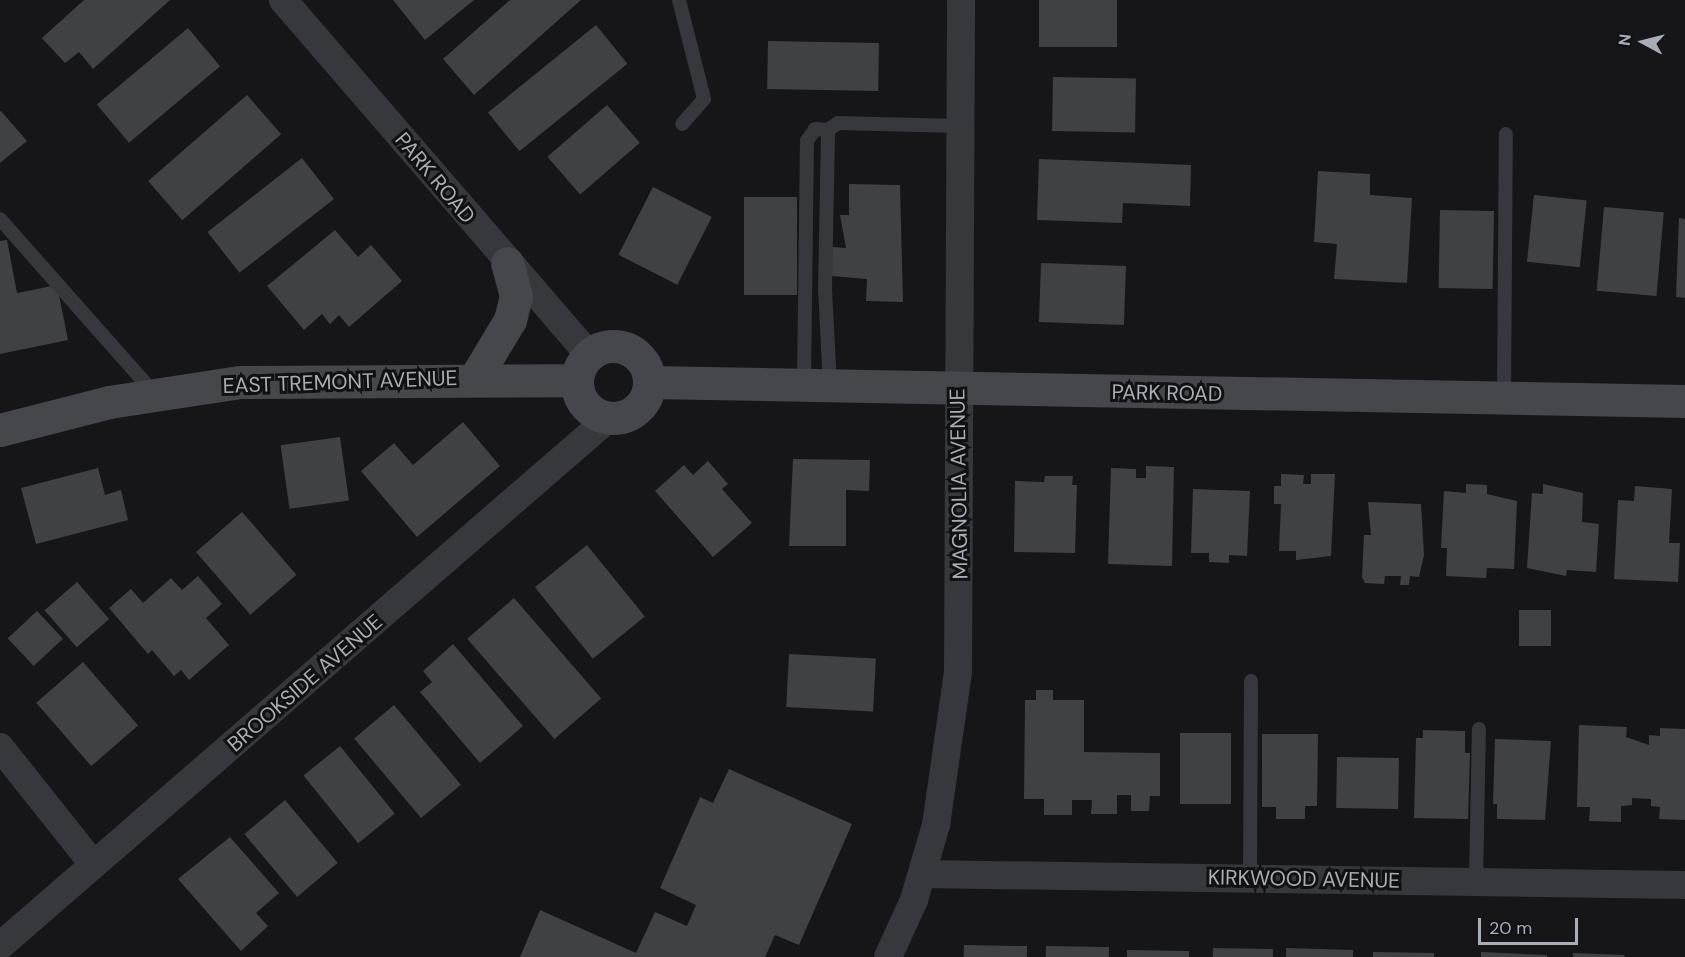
<!DOCTYPE html>
<html>
<head>
<meta charset="utf-8">
<style>
	body { margin:0 }
	#map { position:relative; width:1685px; height:957px; overflow:hidden; background:#161618; font-family:"DM Sans",sans-serif }
	div>[style] { position:absolute }
	[style*='--x'] { left:calc(var(--x)*1px); top:calc(var(--y)*1px); width:calc(var(--w)*1px); rotate:calc(var(--a)*1deg) }
	.building>* { inset:0; background:#404145; transform-origin:0 0 }
	.lane>* { height:14px; margin:-7px; padding:0 7px; transform-origin:7px; border-radius:7px; background:#37383d }
	.street>* { height:28px; margin:-14px; padding:0 14px; transform-origin:14px; border-radius:14px; background:#37383d }
	.secondary>* { height:33px; margin:-16.5px; padding:0 16.5px; transform-origin:16.5px; border-radius:16.5px; background:#45474d }
	.secondary>.ring { margin:-16.5px; padding:0; box-sizing:content-box; background:none; border:33px solid #45474d; border-radius:50% }
	span { translate:-50% -50%; white-space:nowrap; text-align:center; line-height:1.15; -webkit-text-stroke:6px #111113; paint-order:stroke }
	.street-label { font-size:21px; color:#a8adb8 }
	.north { position:absolute; left:1613px; top:12px; width:60px; height:60px; -webkit-text-stroke:4px #111113; paint-order:stroke; rotate:277deg; font-size:16px; font-weight:700; line-height:24px; text-align:center; color:#a8adb8 }
	.north::after { content:''; display:block; margin:auto; width:21px; height:27px; background:#a8adb8; clip-path:polygon(50% 0,100% 100%,50% 72%,0 100%) }
	.scale { position:absolute; left:1478px; top:918px; width:100px; height:27px; box-sizing:border-box; border:3px solid #a8adb8; border-top:0; padding-left:8px; font-size:18px; line-height:21px; white-space:nowrap; color:#a8adb8; -webkit-text-stroke:4px #111113; paint-order:stroke }
</style>
</head>
<body>
<div id="map">
	<div class="building">
		<div style="clip-path:polygon(84px 0,170px 0,93px 69px,79px 52px,65px 63px,42px 38px)"></div>
		<div style="clip-path:polygon(393px 0,474px 0,425px 40px)"></div>
		<div style="clip-path:polygon(510px 0,581px 0,474px 95px,443px 59px)"></div>
		<div style="left:1039px;top:0;width:78px;height:47px"></div>
		<div style="left:596px;top:25px;width:50px;height:139px;rotate:51deg"></div>
		<div style="left:188px;top:28px;width:50px;height:119px;rotate:50deg"></div>
		<div style="left:768px;top:41px;width:111px;height:48px;rotate:1deg"></div>
		<div style="left:1053px;top:77px;width:83px;height:54px;rotate:1deg"></div>
		<div style="left:247px;top:95px;width:52px;height:131px;rotate:49deg"></div>
		<div style="left:607px;top:105px;width:50px;height:79px;rotate:49deg"></div>
		<div style="clip-path:polygon(1px 111px,27px 141px,0 163px,0 112px)"></div>
		<div style="left:302px;top:158px;width:52px;height:120px;rotate:52deg"></div>
		<div style="clip-path:polygon(1039px 159px,1191px 165px,1190px 206px,1123px 203px,1122px 223px,1037px 220px)"></div>
		<div style="clip-path:polygon(1318px 171px,1370px 174px,1370px 195px,1412px 198px,1407px 283px,1334px 279px,1337px 244px,1314px 242px)"></div>
		<div style="clip-path:polygon(849px 184px,900px 185px,903px 302px,866px 301px,867px 279px,832px 276px,832px 247px,846px 248px,840px 215px,849px 215px)"></div>
		<div style="left:653px;top:187px;width:66px;height:76px;rotate:27deg"></div>
		<div style="left:1534px;top:195px;width:53px;height:67px;rotate:6deg"></div>
		<div style="left:744px;top:197px;width:53px;height:98px"></div>
		<div style="left:1604px;top:207px;width:60px;height:84px;rotate:5deg"></div>
		<div style="left:1440px;top:210px;width:54px;height:78px;rotate:1deg"></div>
		<div style="clip-path:polygon(1679px 218px,1685px 219px,1685px 298px,1676px 297px)"></div>
		<div style="clip-path:polygon(335px 230px,358px 257px,371px 245px,402px 281px,349px 327px,339px 315px,330px 324px,322px 314px,304px 330px,267px 286px)"></div>
		<div style="clip-path:polygon(7px 240px,17px 293px,57px 285px,68px 340px,0 354px,0 241px)"></div>
		<div style="left:1041px;top:263px;width:85px;height:59px;rotate:2deg"></div>
		<div style="clip-path:polygon(463px 422px,500px 466px,417px 537px,361px 471px,394px 443px,413px 465px)"></div>
		<div style="left:340px;top:437px;width:64px;height:60px;rotate:82deg"></div>
		<div style="clip-path:polygon(793px 459px,870px 460px,869px 491px,846px 490px,846px 546px,789px 546px)"></div>
		<div style="clip-path:polygon(708px 461px,728px 484px,722px 489px,752px 523px,713px 557px,655px 491px,684px 465px,693px 475px)"></div>
		<div style="clip-path:polygon(1146px 466px,1174px 467px,1172px 566px,1108px 564px,1111px 468px,1136px 469px,1136px 478px,1146px 478px)"></div>
		<div style="clip-path:polygon(98px 468px,105px 495px,121px 490px,128px 520px,36px 544px,21px 488px)"></div>
		<div style="clip-path:polygon(1281px 474px,1304px 475px,1303px 484px,1311px 484px,1311px 474px,1335px 474px,1331px 556px,1296px 560px,1296px 551px,1279px 551px,1281px 504px,1274px 504px,1274px 486px,1281px 486px)"></div>
		<div style="clip-path:polygon(1045px 476px,1073px 476px,1072px 485px,1077px 485px,1075px 553px,1014px 552px,1015px 481px,1044px 482px)"></div>
		<div style="clip-path:polygon(1466px 484px,1487px 485px,1487px 494px,1517px 501px,1514px 569px,1487px 568px,1486px 578px,1446px 576px,1447px 548px,1441px 548px,1444px 491px,1466px 493px)"></div>
		<div style="clip-path:polygon(1543px 484px,1583px 493px,1582px 522px,1599px 524px,1596px 572px,1567px 570px,1566px 576px,1527px 568px,1532px 493px,1543px 494px)"></div>
		<div style="clip-path:polygon(1635px 486px,1672px 489px,1669px 543px,1680px 543px,1678px 582px,1614px 579px,1618px 500px,1634px 501px)"></div>
		<div style="clip-path:polygon(1193px 489px,1250px 491px,1247px 556px,1229px 555px,1229px 563px,1209px 562px,1209px 553px,1191px 553px)"></div>
		<div style="clip-path:polygon(1368px 502px,1421px 504px,1424px 555px,1419px 577px,1410px 576px,1409px 585px,1400px 585px,1401px 576px,1385px 576px,1384px 584px,1365px 583px,1362px 577px,1364px 535px,1371px 535px)"></div>
		<div style="left:242px;top:512px;width:83px;height:61px;rotate:49deg"></div>
		<div style="left:587px;top:545px;width:92px;height:67px;rotate:51deg"></div>
		<div style="clip-path:polygon(198px 576px,222px 604px,206px 618px,229px 645px,189px 680px,181px 670px,174px 676px,152px 650px,148px 654px,109px 608px,131px 589px,143px 603px,171px 578px,182px 590px)"></div>
		<div style="left:77px;top:582px;width:49px;height:43px;rotate:49deg"></div>
		<div style="left:514px;top:598px;width:133px;height:62px;rotate:49deg"></div>
		<div style="left:1519px;top:610px;width:32px;height:36px"></div>
		<div style="left:37px;top:611px;width:38px;height:40px;rotate:47deg"></div>
		<div style="clip-path:polygon(453px 644px,523px 726px,480px 763px,420px 692px,432px 682px,423px 671px)"></div>
		<div style="left:789px;top:654px;width:87px;height:53px;rotate:3deg"></div>
		<div style="left:83px;top:662px;width:84px;height:62px;rotate:49deg"></div>
		<div style="clip-path:polygon(1036px 690px,1053px 690px,1053px 700px,1084px 700px,1084px 752px,1160px 753px,1160px 796px,1150px 796px,1149px 811px,1131px 811px,1131px 795px,1117px 795px,1117px 814px,1091px 814px,1092px 800px,1072px 800px,1072px 815px,1044px 815px,1044px 799px,1024px 799px,1025px 700px,1036px 700px)"></div>
		<div style="left:394px;top:705px;width:104px;height:52px;rotate:50deg"></div>
		<div style="clip-path:polygon(1579px 725px,1627px 727px,1626px 737px,1649px 745px,1649px 735px,1660px 736px,1660px 728px,1685px 729px,1685px 820px,1659px 819px,1660px 807px,1651px 806px,1651px 799px,1632px 798px,1632px 805px,1621px 806px,1621px 822px,1589px 821px,1590px 807px,1577px 807px)"></div>
		<div style="clip-path:polygon(1423px 730px,1465px 731px,1465px 753px,1470px 753px,1468px 819px,1414px 818px,1416px 738px,1423px 738px)"></div>
		<div style="left:1231px;top:733px;width:71px;height:51px;rotate:90deg"></div>
		<div style="clip-path:polygon(1262px 734px,1318px 734px,1317px 806px,1305px 806px,1305px 819px,1276px 819px,1276px 807px,1262px 807px)"></div>
		<div style="clip-path:polygon(1495px 739px,1551px 741px,1545px 820px,1497px 819px,1497px 804px,1493px 804px)"></div>
		<div style="left:340px;top:746px;width:87px;height:47px;rotate:51deg"></div>
		<div style="left:1337px;top:757px;width:62px;height:51px;rotate:1deg"></div>
		<div style="clip-path:polygon(729px 769px,852px 824px,799px 945px,775px 935px,765px 957px,520px 957px,540px 910px,636px 953px,655px 912px,687px 926px,696px 905px,660px 888px,700px 797px,713px 803px)"></div>
		<div style="left:285px;top:800px;width:82px;height:53px;rotate:50deg"></div>
		<div style="clip-path:polygon(230px 837px,279px 893px,256px 913px,268px 926px,241px 951px,178px 879px)"></div>
		<div style="left:964px;top:945px;width:63px;height:12px;rotate:1deg"></div>
		<div style="left:1046px;top:946px;width:63px;height:11px;rotate:1deg"></div>
		<div style="left:1213px;top:948px;width:60px;height:9px;rotate:1deg"></div>
		<div style="clip-path:polygon(1286px 948px,1353px 950px,1353px 957px,1286px 957px)"></div>
		<div style="clip-path:polygon(1127px 950px,1189px 951px,1189px 957px,1127px 957px)"></div>
		<div style="clip-path:polygon(1373px 952px,1434px 953px,1434px 957px,1373px 957px)"></div>
		<div style="clip-path:polygon(1481px 952px,1547px 955px,1547px 957px,1481px 957px)"></div>
		<div style="clip-path:polygon(1573px 953px,1625px 955px,1624px 957px,1573px 957px)"></div>
	</div>
	<div class="lane">
		<div style="--x:679;--y:0;--w:102;--a:75.8"></div>
		<div style="--x:704;--y:99;--w:33;--a:131"></div>
		<div style="--x:0;--y:219;--w:232;--a:48.5"></div>
		<div style="--x:804;--y:384;--w:243;--a:-89.3"></div>
		<div style="--x:807;--y:141;--w:14;--a:-56"></div>
		<div style="--x:815;--y:129;--w:13;--a:4"></div>
		<div style="--x:830;--y:385;--w:95;--a:-93"></div>
		<div style="--x:825;--y:290;--w:160;--a:-88.9"></div>
		<div style="--x:828;--y:130;--w:12;--a:-35"></div>
		<div style="--x:838;--y:123;--w:121;--a:1.4"></div>
		<div style="--x:1504;--y:398;--w:264;--a:-89.6"></div>
		<div style="--x:1250;--y:879;--w:198;--a:-89.7"></div>
		<div style="--x:1476;--y:882;--w:153;--a:-88.9"></div>
	</div>
	<div class="street">
		<div style="--x:283;--y:0;--w:468;--a:49.2"></div>
		<div style="--x:0;--y:747;--w:149;--a:51.5"></div>
		<div style="--x:922;--y:874;--w:763;--a:0.83"></div>
		<div style="--x:0;--y:946;--w:806;--a:-40.93"></div>
		<div style="--x:888;--y:957;--w:63;--a:-65.5"></div>
		<div style="--x:914;--y:900;--w:78;--a:-73.7"></div>
		<div style="--x:936;--y:825;--w:155;--a:-81.8"></div>
		<div style="--x:958;--y:672;--w:672;--a:-89.74"></div>
	</div>
	<div class="secondary">
		<div class="ring" style="left:577px;top:346px;width:39px;height:39px"></div>
		<div style="--x:475;--y:378;--w:68;--a:-58.9"></div>
		<div style="--x:510;--y:320;--w:25;--a:-76"></div>
		<div style="--x:516;--y:296;--w:34;--a:-105"></div>
		<div style="--x:650;--y:382;--w:1035;--a:1.05"></div>
		<div style="--x:0;--y:430;--w:113;--a:-14.4"></div>
		<div style="--x:109;--y:402;--w:133;--a:-8.7"></div>
		<div style="--x:240;--y:382;--w:337;--a:-0.3"></div>
	</div>
	<div class="street-label">
		<span style="left:435px;top:178px;rotate:50deg">PARK ROAD</span>
		<span style="left:340px;top:382px;rotate:-2deg">EAST TREMONT AVENUE</span>
		<span style="left:1167px;top:393px;rotate:1deg">PARK ROAD</span>
		<span style="left:959px;top:484px;rotate:-91deg">MAGNOLIA AVENUE</span>
		<span style="left:305px;top:683px;rotate:-41deg">BROOKSIDE AVENUE</span>
		<span style="left:1304px;top:879px;rotate:1deg">KIRKWOOD AVENUE</span>
	</div>
	<div class="north">N</div>
	<div class="scale">20 m</div>
</div>
</body>
</html>
